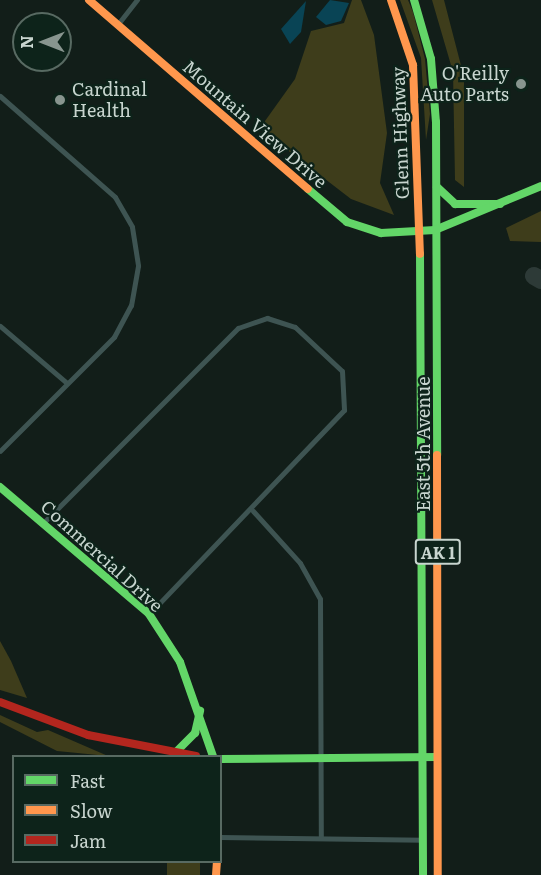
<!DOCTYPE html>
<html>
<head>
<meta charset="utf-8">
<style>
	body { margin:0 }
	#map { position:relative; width:541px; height:875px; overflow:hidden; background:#121e19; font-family:Literata,serif }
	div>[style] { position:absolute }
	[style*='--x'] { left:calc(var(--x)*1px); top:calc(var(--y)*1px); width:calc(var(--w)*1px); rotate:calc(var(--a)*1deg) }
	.green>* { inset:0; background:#3e3d1b; transform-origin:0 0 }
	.water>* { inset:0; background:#094455 }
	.taxiway>* { height:18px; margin:-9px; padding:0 9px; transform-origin:9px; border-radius:9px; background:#2d3a37 }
	.street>* { height:5px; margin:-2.5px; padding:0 2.5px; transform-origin:2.5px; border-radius:2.5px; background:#3e5452 }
	.fast>* { height:8px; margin:-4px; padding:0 4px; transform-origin:4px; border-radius:4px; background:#63d668 }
	.slow>* { height:8px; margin:-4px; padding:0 4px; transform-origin:4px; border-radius:4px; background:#ff974d }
	.jam>* { height:8px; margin:-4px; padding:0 4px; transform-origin:4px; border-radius:4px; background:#b3261e }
	.dots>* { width:16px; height:16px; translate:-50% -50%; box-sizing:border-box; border:3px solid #0d231a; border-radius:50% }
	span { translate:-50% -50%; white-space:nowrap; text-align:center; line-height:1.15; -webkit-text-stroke:4.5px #0d231a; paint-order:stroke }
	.shield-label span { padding:2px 4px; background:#0d231a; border:2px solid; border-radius:4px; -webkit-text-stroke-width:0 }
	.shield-label { font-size:16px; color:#c8d5cf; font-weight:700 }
	.poi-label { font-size:18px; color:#c8d5cf }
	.right { translate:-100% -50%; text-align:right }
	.left { translate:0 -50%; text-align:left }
	.street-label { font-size:18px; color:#c8d5cf }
	.legend { position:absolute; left:12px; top:755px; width:210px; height:108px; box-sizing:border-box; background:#0d231a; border:2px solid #586a62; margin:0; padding:8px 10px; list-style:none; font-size:18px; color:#c8d5cf }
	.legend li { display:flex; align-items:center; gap:12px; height:30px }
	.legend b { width:30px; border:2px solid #586a62 }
	.north { position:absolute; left:12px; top:12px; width:60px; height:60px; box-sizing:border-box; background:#0d231a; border:2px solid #586a62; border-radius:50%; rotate:270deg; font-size:16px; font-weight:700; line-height:24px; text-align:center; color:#c8d5cf }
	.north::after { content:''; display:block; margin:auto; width:21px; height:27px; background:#88958f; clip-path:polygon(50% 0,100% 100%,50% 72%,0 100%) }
</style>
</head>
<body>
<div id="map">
	<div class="green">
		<div style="clip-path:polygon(352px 0,361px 0,374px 35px,387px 133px,380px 183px,394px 215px,351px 199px,264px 132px,265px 121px,295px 79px,311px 31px,344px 23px)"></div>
		<div style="clip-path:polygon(400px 0,408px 0,413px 12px,425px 59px,430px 114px,426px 140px,421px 58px)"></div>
		<div style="clip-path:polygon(432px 0,444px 0,464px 77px,464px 187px,455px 180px,453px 72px)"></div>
		<div style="clip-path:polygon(541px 211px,541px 242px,510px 241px,506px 228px)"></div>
		<div style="clip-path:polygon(0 641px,11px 661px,27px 698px,0 690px)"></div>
		<div style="clip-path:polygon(0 715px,37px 732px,48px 730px,108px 756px,57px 751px,0 722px)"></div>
		<div style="left:167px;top:862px;width:33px;height:13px"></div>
	</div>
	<div class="water">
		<div style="clip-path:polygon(330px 0,349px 3px,341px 21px,326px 25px,316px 17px)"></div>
		<div style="clip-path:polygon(306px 1px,301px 32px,290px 44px,281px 29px)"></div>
	</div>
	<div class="taxiway">
		<div style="--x:534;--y:276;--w:8;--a:30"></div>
	</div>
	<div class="street">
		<div style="--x:118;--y:24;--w:31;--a:-52"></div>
		<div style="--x:0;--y:96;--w:153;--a:41.3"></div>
		<div style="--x:115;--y:197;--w:34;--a:60"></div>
		<div style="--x:132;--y:227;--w:39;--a:81"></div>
		<div style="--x:138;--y:266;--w:40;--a:100"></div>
		<div style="--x:131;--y:305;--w:36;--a:118"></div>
		<div style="--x:114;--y:337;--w:161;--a:135"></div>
		<div style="--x:0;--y:326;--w:88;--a:40.4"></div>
		<div style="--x:253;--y:511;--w:70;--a:47.9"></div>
		<div style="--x:300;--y:563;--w:41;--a:60.9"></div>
		<div style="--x:320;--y:599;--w:239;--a:89.8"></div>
		<div style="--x:43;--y:523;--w:276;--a:-45"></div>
		<div style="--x:238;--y:328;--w:31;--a:-19"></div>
		<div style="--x:267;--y:318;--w:29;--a:18"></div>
		<div style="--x:295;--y:327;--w:64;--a:43.1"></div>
		<div style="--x:342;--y:371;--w:39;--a:87"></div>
		<div style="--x:344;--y:410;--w:282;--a:133.7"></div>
		<div style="--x:220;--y:837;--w:203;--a:0.8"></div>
	</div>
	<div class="fast">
		<div style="--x:414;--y:0;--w:61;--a:73.9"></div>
		<div style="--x:431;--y:59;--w:63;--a:85.5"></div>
		<div style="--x:436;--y:122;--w:333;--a:89.8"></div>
		<div style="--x:437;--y:187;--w:25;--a:43"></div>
		<div style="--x:455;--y:204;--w:45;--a:0"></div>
		<div style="--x:308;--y:189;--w:51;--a:40.2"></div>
		<div style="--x:347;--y:222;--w:36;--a:18"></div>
		<div style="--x:381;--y:233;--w:54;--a:-3.2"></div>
		<div style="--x:435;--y:230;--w:115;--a:-22.5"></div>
		<div style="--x:420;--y:254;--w:621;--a:89.72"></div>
		<div style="--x:0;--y:487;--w:196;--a:40.4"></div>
		<div style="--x:149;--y:614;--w:57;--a:57.1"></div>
		<div style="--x:180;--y:662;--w:100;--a:70.7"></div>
		<div style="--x:174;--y:754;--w:30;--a:-45"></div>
		<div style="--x:195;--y:733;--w:23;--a:-77"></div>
		<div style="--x:220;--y:759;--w:217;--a:-0.5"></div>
	</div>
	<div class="slow">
		<div style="--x:89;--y:0;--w:289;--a:40.8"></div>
		<div style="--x:391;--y:0;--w:69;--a:71.3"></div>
		<div style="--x:413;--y:65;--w:189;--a:87.9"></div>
		<div style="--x:437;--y:455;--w:420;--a:89.9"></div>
		<div style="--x:216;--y:875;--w:13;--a:-86"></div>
	</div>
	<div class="jam">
		<div style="--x:0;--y:702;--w:94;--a:20.6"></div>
		<div style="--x:88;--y:735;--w:110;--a:11"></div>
	</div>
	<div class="dots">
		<div style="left:521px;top:84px;background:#88958f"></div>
		<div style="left:60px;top:100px;background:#88958f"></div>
	</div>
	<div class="shield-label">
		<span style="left:438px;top:552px">AK 1</span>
	</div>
	<div class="poi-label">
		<span class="right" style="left:509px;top:84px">O'Reilly<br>Auto Parts</span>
		<span class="left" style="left:72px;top:100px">Cardinal<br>Health</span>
	</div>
	<div class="street-label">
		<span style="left:255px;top:124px;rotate:41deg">Mountain View Drive</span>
		<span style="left:400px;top:133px;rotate:-92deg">Glenn Highway</span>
		<span style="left:423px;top:444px;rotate:-90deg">East 5th Avenue</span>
		<span style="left:102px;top:556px;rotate:42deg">Commercial Drive</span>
	</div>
	<ul class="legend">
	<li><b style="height:8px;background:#63d668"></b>Fast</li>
	<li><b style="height:8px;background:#ff974d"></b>Slow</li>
	<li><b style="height:8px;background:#b3261e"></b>Jam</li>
	</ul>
	<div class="north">N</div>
</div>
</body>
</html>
